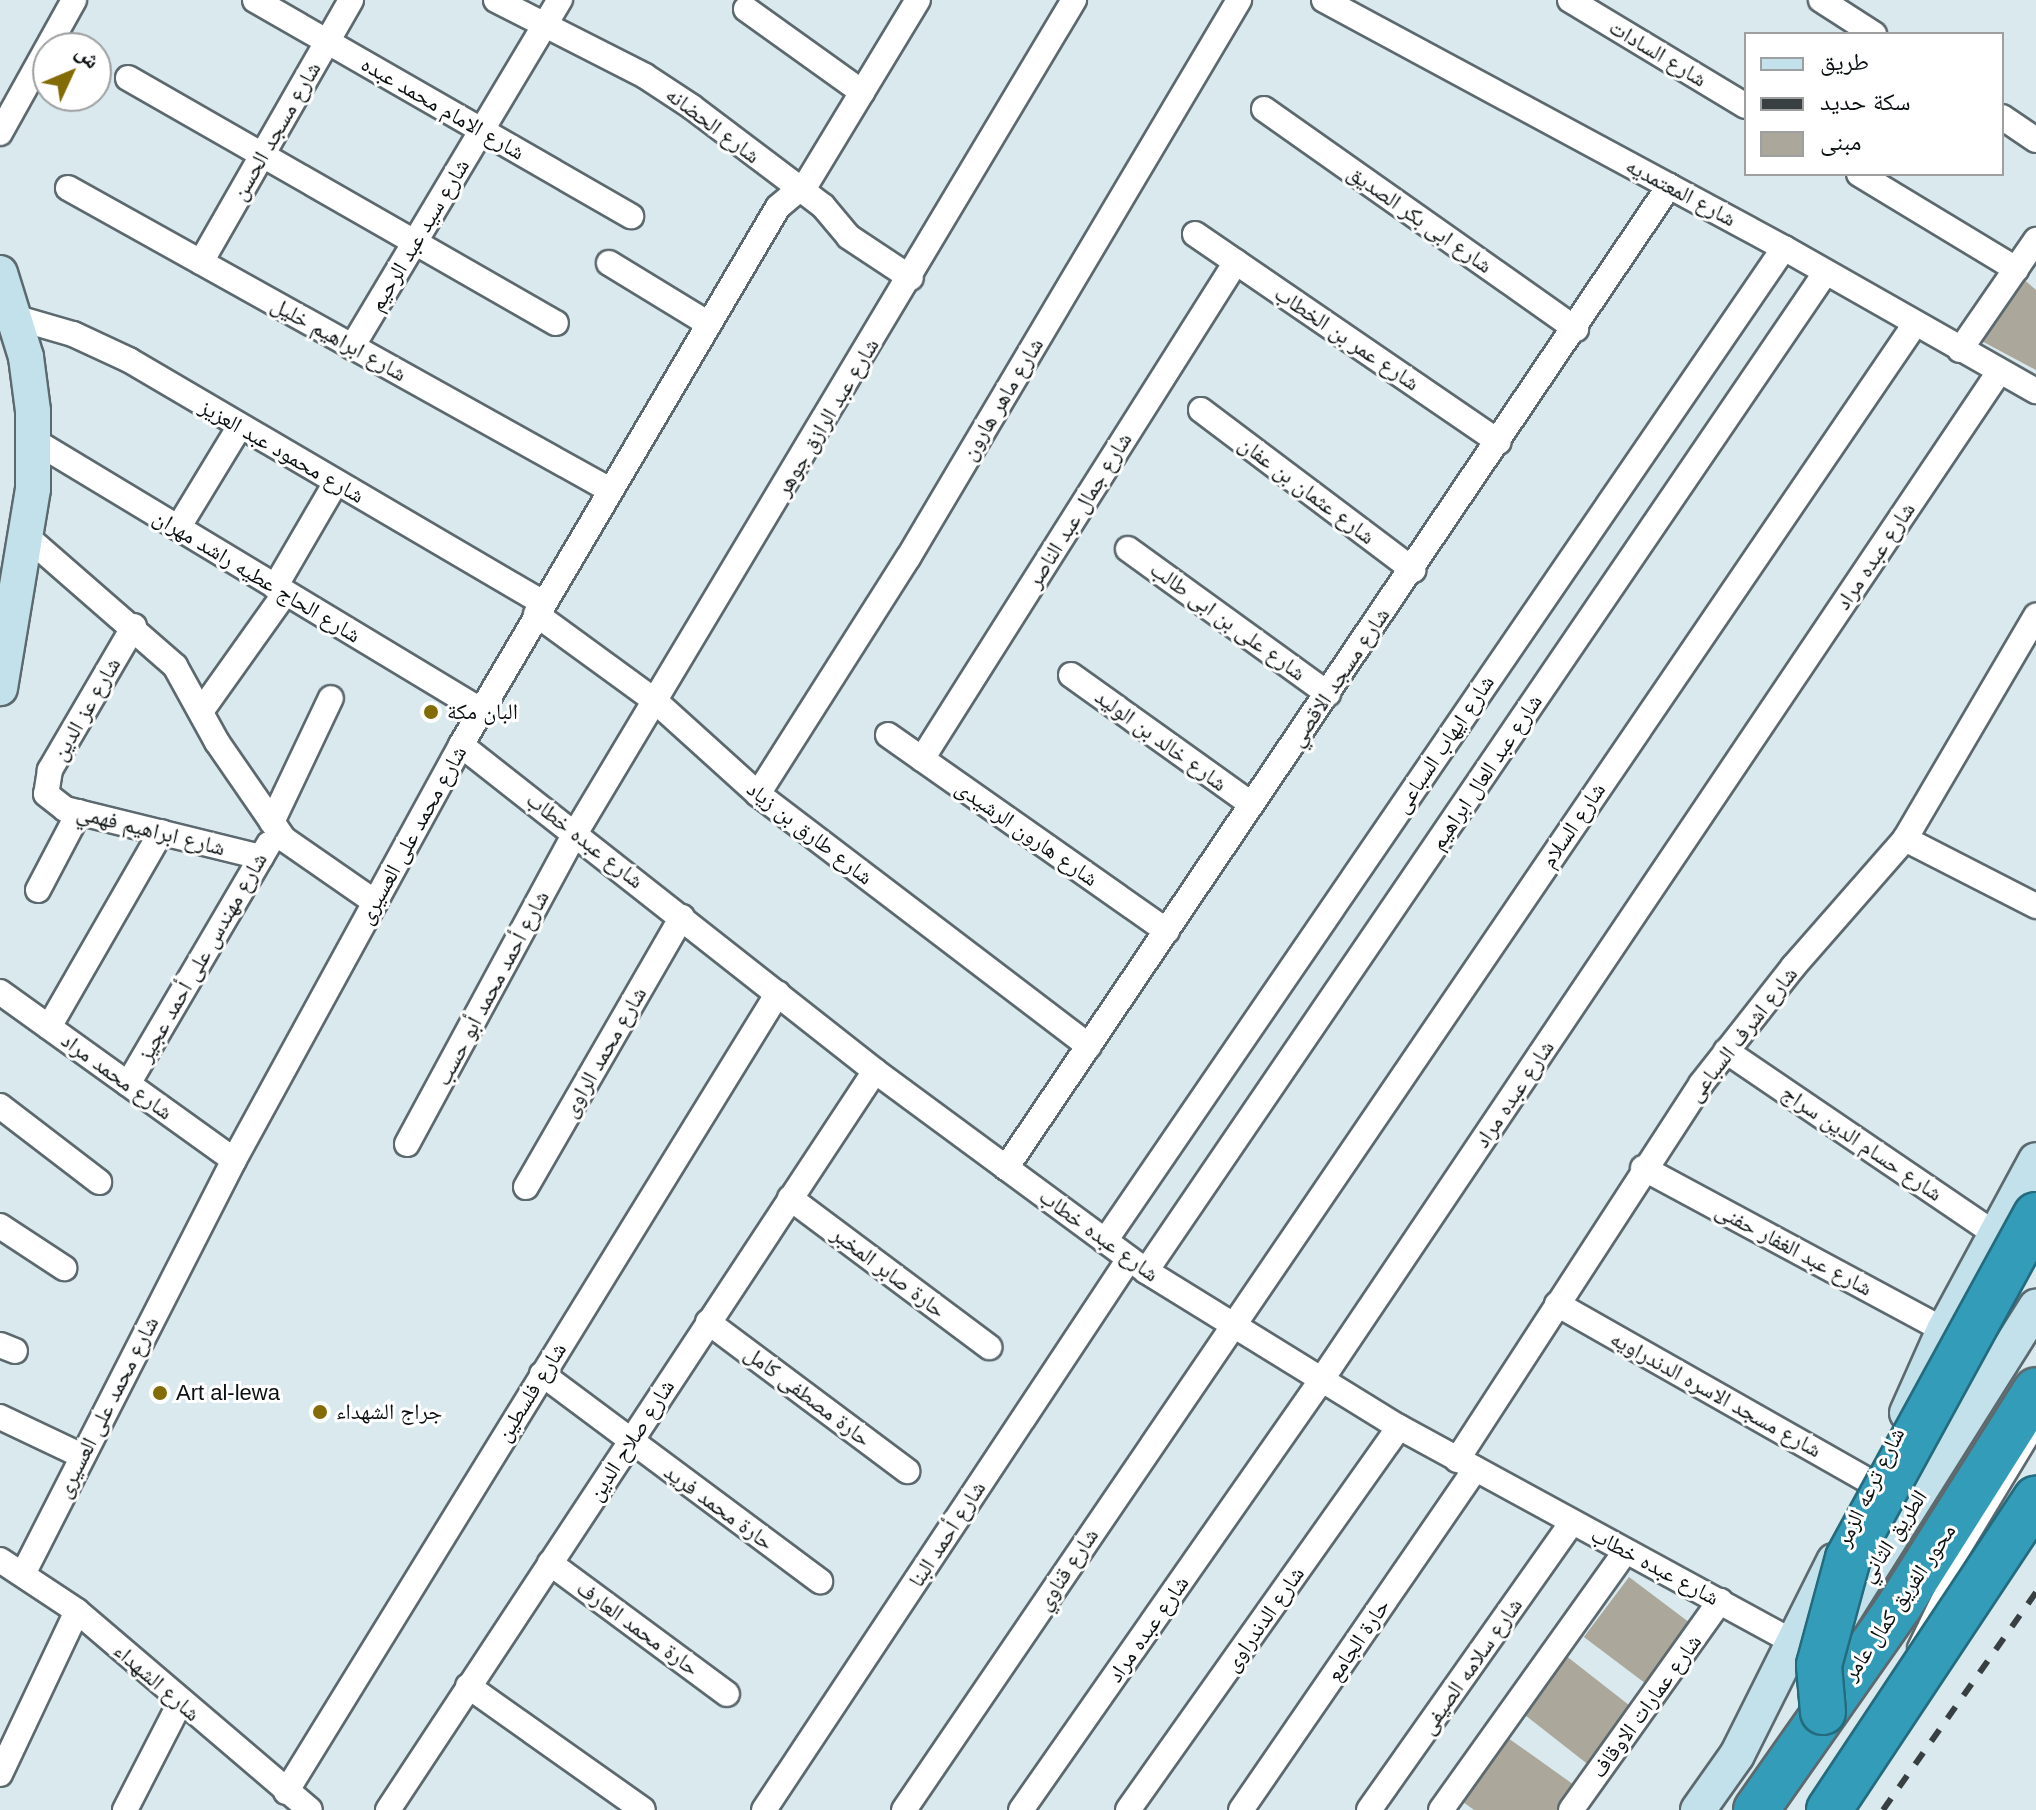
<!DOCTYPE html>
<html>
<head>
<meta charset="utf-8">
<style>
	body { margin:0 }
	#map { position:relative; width:2036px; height:1810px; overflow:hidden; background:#d9e9ee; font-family:Helvetica,"Noto Naskh Arabic",sans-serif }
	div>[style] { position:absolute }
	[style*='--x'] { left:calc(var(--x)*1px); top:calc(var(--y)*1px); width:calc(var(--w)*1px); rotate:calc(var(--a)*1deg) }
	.building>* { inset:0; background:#aba79b; transform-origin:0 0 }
	.roads { filter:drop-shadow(2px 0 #5c696e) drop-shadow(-2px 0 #5c696e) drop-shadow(0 2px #5c696e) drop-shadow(0 -2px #5c696e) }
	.lane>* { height:12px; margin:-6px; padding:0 6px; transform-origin:6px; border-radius:6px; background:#fff }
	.street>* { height:24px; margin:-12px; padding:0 12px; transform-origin:12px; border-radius:12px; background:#fff }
	.secondary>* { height:34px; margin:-17px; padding:0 17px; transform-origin:17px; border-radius:17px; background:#c2e1ea }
	.highway>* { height:44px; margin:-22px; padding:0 22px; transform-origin:22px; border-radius:22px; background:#339cb9 }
	.rail>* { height:6px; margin-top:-3px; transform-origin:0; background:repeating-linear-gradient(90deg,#373f41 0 14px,transparent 0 28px) }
	.bridges { filter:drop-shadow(2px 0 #256b7e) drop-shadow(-2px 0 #256b7e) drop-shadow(0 2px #256b7e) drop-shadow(0 -2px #256b7e) }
	.highway-bridge>* { height:44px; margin:-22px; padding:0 22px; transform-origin:22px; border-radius:22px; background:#339cb9 }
	.dots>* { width:22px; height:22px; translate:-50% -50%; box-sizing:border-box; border:4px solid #fff; border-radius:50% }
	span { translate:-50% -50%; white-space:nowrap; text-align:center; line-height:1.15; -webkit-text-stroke:6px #fff; paint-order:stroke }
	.street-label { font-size:22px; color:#0a1011 }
	.poi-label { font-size:22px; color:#0a1011 }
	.left { translate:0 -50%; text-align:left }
	.legend { position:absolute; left:1744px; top:32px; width:260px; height:144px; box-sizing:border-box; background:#fff; border:2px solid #9d9fa0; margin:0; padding:10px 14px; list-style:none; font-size:24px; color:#0a1011 }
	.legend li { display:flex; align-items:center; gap:16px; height:40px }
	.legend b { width:40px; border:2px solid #9d9fa0 }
	.north { position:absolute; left:32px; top:32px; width:80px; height:80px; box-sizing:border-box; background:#fff; border:2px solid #9d9fa0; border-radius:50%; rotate:46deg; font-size:22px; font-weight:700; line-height:32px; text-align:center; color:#0a1011 }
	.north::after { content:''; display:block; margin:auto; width:28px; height:36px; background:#836b06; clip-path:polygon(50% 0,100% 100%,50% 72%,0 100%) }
</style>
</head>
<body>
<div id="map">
	<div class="building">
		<div style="clip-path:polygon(2020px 276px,2036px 290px,2036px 370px,1976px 338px)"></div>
		<div style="left:1629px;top:1577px;width:81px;height:75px;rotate:37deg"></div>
		<div style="left:1565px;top:1655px;width:88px;height:72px;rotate:38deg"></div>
		<div style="clip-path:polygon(1508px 1738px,1584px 1792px,1571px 1810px,1474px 1810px,1463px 1802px)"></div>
	</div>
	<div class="roads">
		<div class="lane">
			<div style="--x:1914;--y:1647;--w:76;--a:-64.1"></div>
			<div style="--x:1947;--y:1579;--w:172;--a:-58.8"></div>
		</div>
		<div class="street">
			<div style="--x:255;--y:0;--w:434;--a:29.9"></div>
			<div style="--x:496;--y:0;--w:167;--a:27"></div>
			<div style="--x:645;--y:76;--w:56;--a:33.4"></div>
			<div style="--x:692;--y:107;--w:164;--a:37.1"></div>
			<div style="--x:823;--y:206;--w:40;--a:50"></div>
			<div style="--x:849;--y:237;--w:74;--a:33.5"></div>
			<div style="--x:1324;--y:0;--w:523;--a:28.33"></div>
			<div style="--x:1784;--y:248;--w:290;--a:29.6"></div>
			<div style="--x:1570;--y:0;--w:205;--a:31.1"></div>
			<div style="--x:1821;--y:0;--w:63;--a:32.7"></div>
			<div style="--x:746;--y:9;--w:143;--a:35.6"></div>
			<div style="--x:128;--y:78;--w:493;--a:29.8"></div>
			<div style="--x:1264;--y:109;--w:382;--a:35.2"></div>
			<div style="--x:2002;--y:117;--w:41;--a:34.1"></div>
			<div style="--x:0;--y:133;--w:152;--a:-60.9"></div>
			<div style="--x:1859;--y:174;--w:184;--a:31.2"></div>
			<div style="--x:68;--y:188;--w:620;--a:29.13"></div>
			<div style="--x:1195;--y:234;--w:368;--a:34.4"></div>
			<div style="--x:201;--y:262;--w:302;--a:-60.2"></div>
			<div style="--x:609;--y:263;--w:117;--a:31.4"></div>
			<div style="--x:14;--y:317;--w:61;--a:16.1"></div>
			<div style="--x:73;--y:334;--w:62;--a:24.9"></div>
			<div style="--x:129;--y:360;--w:480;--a:30.4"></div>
			<div style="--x:352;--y:347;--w:405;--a:-59.1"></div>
			<div style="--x:1960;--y:350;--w:134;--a:-55.4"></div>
			<div style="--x:1201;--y:410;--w:266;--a:37"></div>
			<div style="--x:33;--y:440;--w:524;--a:31.11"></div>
			<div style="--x:178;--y:528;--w:119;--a:-58.7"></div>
			<div style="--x:26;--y:536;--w:198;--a:41.1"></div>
			<div style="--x:175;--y:666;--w:87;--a:61.1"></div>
			<div style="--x:217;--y:742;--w:118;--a:55.4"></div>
			<div style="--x:284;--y:839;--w:111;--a:34.7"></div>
			<div style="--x:1128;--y:549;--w:247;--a:35.9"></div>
			<div style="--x:275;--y:587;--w:121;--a:-59.8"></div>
			<div style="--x:536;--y:614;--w:146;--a:36.1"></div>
			<div style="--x:654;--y:700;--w:140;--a:42.1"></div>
			<div style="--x:758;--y:794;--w:416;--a:37.3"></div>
			<div style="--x:134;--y:626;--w:167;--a:120.3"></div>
			<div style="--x:50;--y:770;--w:24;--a:99"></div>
			<div style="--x:46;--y:794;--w:24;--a:38"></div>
			<div style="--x:65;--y:809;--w:202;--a:13.8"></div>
			<div style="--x:1071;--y:675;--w:221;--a:35.6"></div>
			<div style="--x:202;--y:710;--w:143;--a:-54.6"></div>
			<div style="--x:888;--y:735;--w:341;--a:35.1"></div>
			<div style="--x:461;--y:745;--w:527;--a:38.22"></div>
			<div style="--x:875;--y:1071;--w:337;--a:36.4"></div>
			<div style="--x:1146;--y:1271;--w:297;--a:31.7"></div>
			<div style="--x:1399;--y:1427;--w:449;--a:28.6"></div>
			<div style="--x:922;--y:759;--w:588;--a:-57.72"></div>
			<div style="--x:758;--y:794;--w:280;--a:-57.6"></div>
			<div style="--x:908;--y:558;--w:649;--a:-59.32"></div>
			<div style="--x:272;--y:822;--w:137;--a:-64.6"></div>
			<div style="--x:1905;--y:839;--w:147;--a:27.1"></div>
			<div style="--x:38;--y:890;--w:88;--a:-62.3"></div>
			<div style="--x:0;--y:992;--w:288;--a:35.7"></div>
			<div style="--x:49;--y:1027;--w:225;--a:-60.1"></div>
			<div style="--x:1726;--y:1051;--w:328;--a:34.2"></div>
			<div style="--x:128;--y:1084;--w:278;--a:-59.6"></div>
			<div style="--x:0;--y:1106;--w:125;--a:37.5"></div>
			<div style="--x:407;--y:1144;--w:355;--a:-61.6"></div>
			<div style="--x:576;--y:832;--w:970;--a:-59.1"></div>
			<div style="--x:1006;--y:1168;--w:1185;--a:-55.97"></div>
			<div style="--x:1643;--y:1168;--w:342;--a:28.3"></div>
			<div style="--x:526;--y:1187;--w:312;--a:-60"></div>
			<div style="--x:790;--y:1198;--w:249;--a:36.8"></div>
			<div style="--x:0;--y:1226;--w:77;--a:33.3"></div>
			<div style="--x:1105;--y:1241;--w:1203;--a:-55.64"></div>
			<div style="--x:1146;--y:1271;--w:1208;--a:-55.76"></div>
			<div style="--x:1557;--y:1304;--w:365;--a:29.6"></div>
			<div style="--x:708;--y:1322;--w:249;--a:36.8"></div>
			<div style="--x:0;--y:1345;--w:16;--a:22"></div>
			<div style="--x:542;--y:1374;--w:347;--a:36.7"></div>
			<div style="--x:0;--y:1417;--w:91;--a:25.4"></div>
			<div style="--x:1457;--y:1460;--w:448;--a:-57"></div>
			<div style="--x:1701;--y:1084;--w:149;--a:-51.8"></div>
			<div style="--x:1793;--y:967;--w:170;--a:-48.8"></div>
			<div style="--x:1905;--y:839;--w:259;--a:-59.6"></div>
			<div style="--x:0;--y:1560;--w:92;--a:33.5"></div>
			<div style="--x:77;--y:1611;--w:306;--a:40.5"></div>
			<div style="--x:550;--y:1563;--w:220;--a:36.5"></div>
			<div style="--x:23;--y:1574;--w:465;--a:-63"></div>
			<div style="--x:234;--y:1160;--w:473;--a:-61.3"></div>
			<div style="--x:461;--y:745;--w:624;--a:-59.49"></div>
			<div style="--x:778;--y:207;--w:38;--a:-40"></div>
			<div style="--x:807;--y:183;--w:214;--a:-58.8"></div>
			<div style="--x:468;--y:1686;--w:214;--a:35.3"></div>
			<div style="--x:0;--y:1774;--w:180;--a:-64.7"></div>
			<div style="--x:286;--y:1792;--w:938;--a:-58.38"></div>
			<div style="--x:125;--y:1810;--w:120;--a:-62.8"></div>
			<div style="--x:388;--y:1810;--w:885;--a:-56.62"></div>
			<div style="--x:764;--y:1810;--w:661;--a:-56.48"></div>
			<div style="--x:904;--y:1810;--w:1797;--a:-55.77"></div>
			<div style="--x:1021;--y:1810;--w:522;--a:-55.06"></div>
			<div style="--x:1320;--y:1382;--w:1217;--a:-56.09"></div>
			<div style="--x:1128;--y:1810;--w:469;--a:-54.7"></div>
			<div style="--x:1241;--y:1810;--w:414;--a:-55.5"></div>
			<div style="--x:1369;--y:1810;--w:352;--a:-54.8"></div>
			<div style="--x:1441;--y:1810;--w:318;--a:-54.5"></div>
			<div style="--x:1571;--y:1810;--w:257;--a:-54.5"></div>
		</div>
		<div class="secondary">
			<div style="--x:0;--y:273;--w:88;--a:72.8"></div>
			<div style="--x:26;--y:357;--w:54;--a:82.6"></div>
			<div style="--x:33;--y:411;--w:78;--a:90"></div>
			<div style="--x:33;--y:489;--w:202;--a:99.4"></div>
			<div style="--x:1907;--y:1413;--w:91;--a:-66"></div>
			<div style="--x:1944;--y:1330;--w:193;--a:-61.6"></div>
			<div style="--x:1840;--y:1618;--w:368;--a:-57.8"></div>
			<div style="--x:1698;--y:1810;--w:67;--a:-54.7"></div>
			<div style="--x:1737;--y:1755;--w:217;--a:-63.4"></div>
		</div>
		<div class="highway">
			<div style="--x:1756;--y:1810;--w:251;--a:-54.9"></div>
			<div style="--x:1900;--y:1605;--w:254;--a:-57.7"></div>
		</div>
	</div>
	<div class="rail">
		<div style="--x:1883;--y:1810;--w:266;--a:-54.9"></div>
	</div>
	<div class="bridges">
		<div class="highway-bridge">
			<div style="--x:1823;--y:1712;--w:47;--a:-94.9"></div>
			<div style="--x:1819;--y:1665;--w:111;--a:-74.8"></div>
			<div style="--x:1848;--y:1558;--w:391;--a:-61.3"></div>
			<div style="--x:1829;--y:1810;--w:374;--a:-56.4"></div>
		</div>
	</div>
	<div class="dots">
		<div style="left:431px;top:712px;background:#836b06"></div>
		<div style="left:160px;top:1393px;background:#836b06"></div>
		<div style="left:320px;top:1412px;background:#836b06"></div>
	</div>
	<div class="street-label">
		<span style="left:1658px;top:53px;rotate:31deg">شارع السادات</span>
		<span style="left:443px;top:108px;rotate:30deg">شارع الامام محمد عبده</span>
		<span style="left:713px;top:125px;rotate:37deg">شارع الحضانه</span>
		<span style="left:276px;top:131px;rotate:-60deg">شارع مسجد الحسن</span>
		<span style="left:1681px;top:192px;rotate:28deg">شارع المعتمديه</span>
		<span style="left:1420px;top:219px;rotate:35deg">شارع ابى بكر الصديق</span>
		<span style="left:419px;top:235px;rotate:-59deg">شارع سيد عبد الرحيم</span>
		<span style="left:1347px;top:338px;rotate:34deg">شارع عمر بن الخطاب</span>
		<span style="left:339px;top:339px;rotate:29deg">شارع ابراهيم خليل</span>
		<span style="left:1002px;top:399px;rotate:-59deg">شارع ماهر هارون</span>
		<span style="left:827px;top:417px;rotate:-59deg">شارع عبد الرازق جوهر</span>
		<span style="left:282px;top:451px;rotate:30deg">شارع محمود عبد العزيز</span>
		<span style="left:1307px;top:490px;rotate:37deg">شارع عثمان بن عفان</span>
		<span style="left:1079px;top:510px;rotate:-58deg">شارع جمال عبد الناصر</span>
		<span style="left:1875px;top:556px;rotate:-56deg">شارع عبده مراد</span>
		<span style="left:257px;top:576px;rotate:31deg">شارع الحاج عطيه راشد مهران</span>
		<span style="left:1228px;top:621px;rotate:36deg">شارع على بن ابى طالب</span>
		<span style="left:1339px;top:677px;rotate:-56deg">شارع مسجد الاقصي</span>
		<span style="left:86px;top:709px;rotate:-60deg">شارع عز الدين</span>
		<span style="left:1161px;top:740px;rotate:36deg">شارع خالد بن الوليد</span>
		<span style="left:1444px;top:744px;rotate:-56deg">شارع ايهاب السباعى</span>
		<span style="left:1486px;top:772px;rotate:-56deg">شارع عبد العال ابراهيم</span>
		<span style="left:1573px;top:825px;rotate:-56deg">شارع السلام</span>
		<span style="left:151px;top:830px;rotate:14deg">شارع ابراهيم فهمي</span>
		<span style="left:810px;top:833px;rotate:38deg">شارع طارق بن زياد</span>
		<span style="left:1027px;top:833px;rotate:35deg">شارع هارون الرشيدى</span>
		<span style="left:412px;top:835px;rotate:-61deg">شارع محمد على العسيرى</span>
		<span style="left:585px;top:840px;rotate:38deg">شارع عبده خطاب</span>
		<span style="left:202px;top:957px;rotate:-60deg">شارع مهندس على أحمد عجيز</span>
		<span style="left:492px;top:988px;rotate:-62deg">شارع أحمد محمد أبو حسب</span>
		<span style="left:1742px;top:1034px;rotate:-52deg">شارع اشرف السباعى</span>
		<span style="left:604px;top:1052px;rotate:-60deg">شارع محمد الراوى</span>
		<span style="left:117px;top:1076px;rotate:36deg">شارع محمد مراد</span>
		<span style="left:1514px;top:1094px;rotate:-56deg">شارع عبده مراد</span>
		<span style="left:1862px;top:1143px;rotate:34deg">شارع حسام الدين سراج</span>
		<span style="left:1099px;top:1235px;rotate:36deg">شارع عبده خطاب</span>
		<span style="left:1794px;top:1249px;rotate:28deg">شارع عبد الغفار حفنى</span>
		<span style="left:889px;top:1272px;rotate:37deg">حارة صابر المخبر</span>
		<span style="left:531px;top:1392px;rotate:-58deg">شارع فلسطين</span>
		<span style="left:1716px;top:1394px;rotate:29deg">شارع مسجد الاسره الدندراويه</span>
		<span style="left:808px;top:1396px;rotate:37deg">حارة مصطفى كامل</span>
		<span style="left:107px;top:1407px;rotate:-63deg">شارع محمد على العسيرى</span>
		<span style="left:631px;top:1440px;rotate:-57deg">شارع صلاح الدين</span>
		<span style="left:1870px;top:1487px;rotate:-64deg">شارع ترعه الزمر</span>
		<span style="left:719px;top:1507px;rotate:36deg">حارة محمد فريد</span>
		<span style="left:947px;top:1534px;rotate:-57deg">شارع أحمد البنا</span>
		<span style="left:1893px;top:1536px;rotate:-57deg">الطريق الثاني</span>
		<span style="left:1655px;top:1566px;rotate:28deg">شارع عبده خطاب</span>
		<span style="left:1067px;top:1569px;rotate:-56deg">شارع قناوي</span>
		<span style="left:1899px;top:1602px;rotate:-56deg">محور الفريق كمال عامر</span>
		<span style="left:1264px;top:1619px;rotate:-55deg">شارع الدندراوى</span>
		<span style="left:638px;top:1628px;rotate:36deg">حارة محمد العارف</span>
		<span style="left:1148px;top:1629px;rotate:-55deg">شارع عبده مراد</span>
		<span style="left:1358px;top:1640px;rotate:-56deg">حارة الجامع</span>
		<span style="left:1471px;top:1666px;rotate:-55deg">شارع سلامه الصيفى</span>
		<span style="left:157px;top:1682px;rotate:41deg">شارع الشهداء</span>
		<span style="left:1646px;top:1706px;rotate:-54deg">شارع عمارات الاوقاف</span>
	</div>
	<div class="poi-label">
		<span class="left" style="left:447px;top:712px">البان مكة</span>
		<span class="left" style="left:176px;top:1393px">Art al-lewa</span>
		<span class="left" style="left:336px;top:1412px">جراج الشهداء</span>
	</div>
	<ul class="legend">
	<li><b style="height:10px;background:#c2e1ea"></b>طريق</li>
	<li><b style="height:10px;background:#373f41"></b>سكة حديد</li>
	<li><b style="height:22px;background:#aba79b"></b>مبنى</li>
	</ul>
	<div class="north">ش</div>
</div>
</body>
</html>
